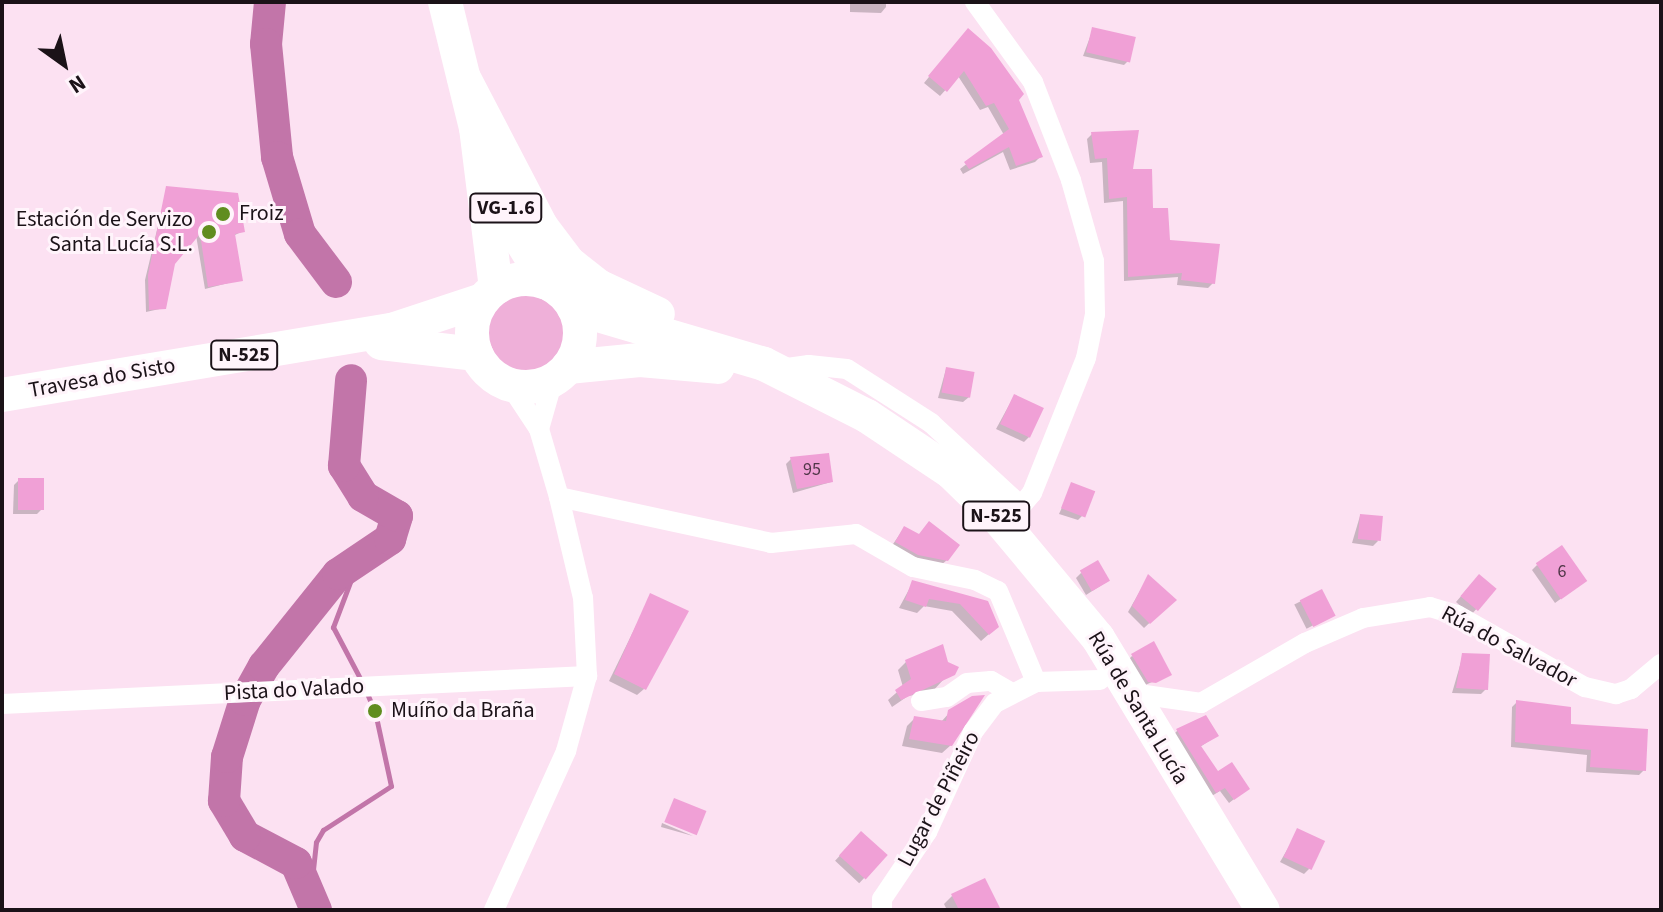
<!DOCTYPE html>
<html>
<head>
<meta charset="utf-8">
<style>
	body { margin:0 }
	#map { position:relative; width:1663px; height:912px; overflow:hidden; background:#fce1f2; font-family:"Source Sans 3",sans-serif }
	div>[style] { position:absolute }
	[style*='--x'] { left:calc(var(--x)*1px); top:calc(var(--y)*1px); width:calc(var(--w)*1px); rotate:calc(var(--a)*1deg) }
	.green>* { inset:0; background:#efb0d9 }
	.round { border-radius:50% }
	.shadow>* { inset:0; background:#0003; transform-origin:0 0 }
	.stream>* { height:5px; margin:-2.5px; padding:0 2.5px; transform-origin:2.5px; border-radius:2.5px; background:#c275a9 }
	.river>* { height:32px; margin:-16px; padding:0 16px; transform-origin:16px; border-radius:16px; background:#c275a9 }
	.building>* { inset:0; background:#f0a0d6; transform-origin:0 0 }
	.street>* { height:20px; margin:-10px; padding:0 10px; transform-origin:10px; border-radius:10px; background:#fff }
	.highway>* { height:34px; margin:-17px; padding:0 17px; transform-origin:17px; border-radius:17px; background:#fff }
	.highway>.ring { margin:-17px; padding:0; box-sizing:content-box; background:none; border:34px solid #fff; border-radius:50% }
	.dots>* { width:22px; height:22px; translate:-50% -50%; box-sizing:border-box; border:4px solid #fff4fb; border-radius:50% }
	span { translate:-50% -50%; white-space:nowrap; text-align:center; line-height:1.15; -webkit-text-stroke:6px #fff4fb; paint-order:stroke }
	.number-label { font-size:18px; color:#503648 }
	.number-label span { -webkit-text-stroke-width:0 }
	.shield-label span { padding:2px 6px; background:#fff4fb; border:2px solid; border-radius:6px; -webkit-text-stroke-width:0 }
	.shield-label { font-size:20px; color:#1b1218; font-weight:700 }
	.poi-label { font-size:22px; color:#1b1218 }
	.left { translate:0 -50%; text-align:left }
	.right { translate:-100% -50%; text-align:right }
	.street-label { font-size:22px; color:#1b1218 }
	.frame { position:absolute; inset:0; border:4px solid #1b1218; pointer-events:none }
	.north { position:absolute; left:24px; top:24px; width:80px; height:80px; -webkit-text-stroke:6px #fff4fb; paint-order:stroke; rotate:147deg; font-size:22px; font-weight:700; line-height:32px; text-align:center; color:#1b1218 }
	.north::after { content:''; display:block; margin:auto; width:28px; height:36px; background:#1b1218; clip-path:polygon(50% 0,100% 100%,50% 72%,0 100%) }
</style>
</head>
<body>
<div id="map">
	<div class="green">
		<div class="round" style="left:488px;top:294px;width:78px;height:78px"></div>
	</div>
	<div class="shadow">
		<div style="clip-path:polygon(850px 2px,886px 2px,886px 7px,881px 13px,850px 12px)"></div>
		<div style="clip-path:polygon(1093px 29px,1129px 60px,1124px 65px,1083px 56px)"></div>
		<div style="clip-path:polygon(962px 37px,1017px 99px,1041px 156px,1035px 162px,1010px 170px,1003px 152px,963px 174px,960px 169px,1004px 135px,988px 107px,980px 110px,958px 76px,940px 96px,924px 83px)"></div>
		<div style="clip-path:polygon(1092px 134px,1168px 242px,1213px 283px,1208px 288px,1177px 285px,1178px 277px,1124px 281px,1123px 201px,1104px 203px,1102px 162px,1090px 163px,1087px 139px)"></div>
		<div style="clip-path:polygon(167px 188px,243px 231px,233px 236px,240px 280px,205px 289px,196px 235px,173px 263px,164px 308px,146px 312px,145px 280px)"></div>
		<div style="clip-path:polygon(946px 369px,969px 397px,963px 402px,938px 398px)"></div>
		<div style="clip-path:polygon(1014px 396px,1029px 437px,1024px 442px,996px 429px)"></div>
		<div style="clip-path:polygon(791px 459px,831px 482px,793px 493px,786px 464px)"></div>
		<div style="clip-path:polygon(19px 480px,42px 509px,37px 514px,13px 514px,14px 485px)"></div>
		<div style="clip-path:polygon(1072px 485px,1083px 515px,1078px 520px,1059px 514px)"></div>
		<div style="clip-path:polygon(1360px 516px,1378px 541px,1373px 546px,1352px 543px)"></div>
		<div style="clip-path:polygon(904px 528px,947px 560px,941px 565px,912px 559px,891px 547px)"></div>
		<div style="clip-path:polygon(1537px 565px,1580px 585px,1555px 603px,1532px 570px)"></div>
		<div style="clip-path:polygon(1081px 573px,1108px 581px,1086px 595px,1076px 578px)"></div>
		<div style="clip-path:polygon(1148px 577px,1174px 600px,1144px 628px,1128px 612px)"></div>
		<div style="clip-path:polygon(1474px 581px,1494px 589px,1471px 615px,1456px 602px)"></div>
		<div style="clip-path:polygon(913px 582px,986px 602px,989px 634px,981px 641px,952px 611px,924px 606px,917px 613px,899px 608px)"></div>
		<div style="left:1321px;top:591px;width:27px;height:30px;rotate:63deg"></div>
		<div style="clip-path:polygon(651px 595px,644px 689px,637px 695px,609px 681px)"></div>
		<div style="clip-path:polygon(1463px 655px,1486px 689px,1481px 694px,1452px 693px)"></div>
		<div style="clip-path:polygon(1132px 656px,1170px 674px,1143px 686px,1127px 661px)"></div>
		<div style="clip-path:polygon(906px 662px,947px 664px,955px 667px,932px 692px,908px 696px,892px 707px,888px 700px,903px 687px,898px 670px)"></div>
		<div style="clip-path:polygon(1517px 702px,1569px 726px,1644px 770px,1639px 775px,1586px 772px,1587px 755px,1511px 747px,1512px 707px)"></div>
		<div style="clip-path:polygon(950px 712px,951px 745px,942px 753px,902px 746px,907px 726px,915px 718px,941px 722px)"></div>
		<div style="clip-path:polygon(1178px 730px,1216px 736px,1200px 747px,1217px 774px,1242px 793px,1229px 803px,1220px 791px,1210px 797px,1173px 735px)"></div>
		<div style="clip-path:polygon(662px 823px,693px 836px,661px 827px)"></div>
		<div style="clip-path:polygon(1298px 831px,1309px 869px,1304px 874px,1280px 862px)"></div>
		<div style="left:861px;top:833px;width:33px;height:38px;rotate:43deg"></div>
		<div style="clip-path:polygon(952px 896px,998px 910px,947px 910px,944px 904px)"></div>
	</div>
	<div class="stream">
		<div style="--x:358;--y:561;--w:71;--a:110.7"></div>
		<div style="--x:333;--y:627;--w:62;--a:62.2"></div>
		<div style="--x:366;--y:691;--w:15;--a:67"></div>
		<div style="--x:311;--y:888;--w:46;--a:-83.8"></div>
		<div style="--x:316;--y:842;--w:14;--a:-60"></div>
		<div style="--x:323;--y:830;--w:81;--a:-32.9"></div>
		<div style="--x:391;--y:786;--w:66;--a:-102.2"></div>
	</div>
	<div class="river">
		<div style="--x:270;--y:2;--w:42;--a:95.4"></div>
		<div style="--x:266;--y:44;--w:114;--a:84.4"></div>
		<div style="--x:277;--y:157;--w:80;--a:73.4"></div>
		<div style="--x:300;--y:234;--w:60;--a:53.1"></div>
		<div style="--x:316;--y:910;--w:51;--a:-113.1"></div>
		<div style="--x:296;--y:863;--w:58;--a:-152.1"></div>
		<div style="--x:245;--y:836;--w:41;--a:-121"></div>
		<div style="--x:224;--y:801;--w:44;--a:-86.1"></div>
		<div style="--x:227;--y:757;--w:60;--a:-72.5"></div>
		<div style="--x:245;--y:700;--w:39;--a:-61"></div>
		<div style="--x:264;--y:666;--w:118;--a:-51.2"></div>
		<div style="--x:338;--y:574;--w:63;--a:-33.9"></div>
		<div style="--x:390;--y:539;--w:24;--a:-73"></div>
		<div style="--x:397;--y:516;--w:39;--a:-150"></div>
		<div style="--x:363;--y:496;--w:36;--a:-122"></div>
		<div style="--x:344;--y:466;--w:86;--a:-85.3"></div>
	</div>
	<div class="building">
		<div style="left:1092px;top:27px;width:45px;height:26px;rotate:13deg"></div>
		<div style="clip-path:polygon(968px 28px,991px 48px,1024px 94px,1019px 100px,1043px 157px,1016px 166px,1009px 147px,969px 169px,964px 162px,1009px 129px,994px 103px,986px 106px,964px 71px,947px 92px,928px 76px)"></div>
		<div style="clip-path:polygon(1139px 130px,1133px 169px,1152px 169px,1153px 208px,1168px 208px,1170px 240px,1220px 244px,1215px 284px,1181px 280px,1182px 273px,1128px 277px,1127px 197px,1109px 199px,1107px 158px,1095px 159px,1091px 132px)"></div>
		<div style="clip-path:polygon(166px 186px,238px 193px,245px 232px,235px 234px,243px 281px,208px 287px,200px 234px,175px 264px,166px 309px,149px 310px,148px 275px)"></div>
		<div style="left:946px;top:367px;width:29px;height:26px;rotate:10deg"></div>
		<div style="left:1014px;top:394px;width:33px;height:33px;rotate:25deg"></div>
		<div style="clip-path:polygon(829px 453px,833px 482px,797px 489px,790px 457px)"></div>
		<div style="left:18px;top:478px;width:26px;height:32px"></div>
		<div style="left:1071px;top:482px;width:26px;height:28px;rotate:21deg"></div>
		<div style="left:1360px;top:514px;width:23px;height:25px;rotate:5deg"></div>
		<div style="clip-path:polygon(929px 521px,960px 545px,948px 561px,918px 555px,895px 542px,904px 526px,919px 534px)"></div>
		<div style="left:1562px;top:545px;width:44px;height:32px;rotate:55deg"></div>
		<div style="left:1098px;top:560px;width:24px;height:21px;rotate:60deg"></div>
		<div style="clip-path:polygon(1148px 574px,1177px 600px,1150px 624px,1132px 606px)"></div>
		<div style="left:1479px;top:574px;width:23px;height:29px;rotate:40deg"></div>
		<div style="clip-path:polygon(912px 580px,988px 601px,999px 627px,989px 635px,960px 604px,929px 599px,926px 607px,905px 600px)"></div>
		<div style="left:1322px;top:589px;width:30px;height:25px;rotate:63deg"></div>
		<div style="clip-path:polygon(650px 593px,689px 611px,646px 690px,614px 674px)"></div>
		<div style="clip-path:polygon(1154px 641px,1172px 675px,1156px 683px,1148px 682px,1131px 654px)"></div>
		<div style="clip-path:polygon(943px 644px,948px 662px,959px 667px,955px 675px,901px 700px,895px 690px,911px 679px,905px 660px)"></div>
		<div style="clip-path:polygon(1462px 653px,1490px 654px,1488px 690px,1456px 688px)"></div>
		<div style="clip-path:polygon(985px 695px,952px 746px,909px 739px,914px 716px,946px 721px,948px 710px,972px 696px)"></div>
		<div style="clip-path:polygon(1516px 700px,1571px 707px,1571px 724px,1648px 729px,1646px 771px,1590px 767px,1591px 750px,1515px 742px)"></div>
		<div style="clip-path:polygon(1206px 715px,1219px 736px,1201px 746px,1218px 771px,1232px 762px,1250px 789px,1234px 800px,1225px 788px,1216px 793px,1176px 729px)"></div>
		<div style="left:674px;top:798px;width:35px;height:26px;rotate:22deg"></div>
		<div style="left:1297px;top:828px;width:31px;height:32px;rotate:25deg"></div>
		<div style="left:861px;top:831px;width:36px;height:33px;rotate:42deg"></div>
		<div style="clip-path:polygon(985px 878px,1001px 910px,959px 910px,951px 894px)"></div>
	</div>
	<div class="street">
		<div style="--x:780;--y:369;--w:29;--a:-8"></div>
		<div style="--x:809;--y:365;--w:38;--a:6"></div>
		<div style="--x:847;--y:369;--w:100;--a:32.7"></div>
		<div style="--x:931;--y:423;--w:122;--a:42.7"></div>
		<div style="--x:1021;--y:506;--w:17;--a:-50"></div>
		<div style="--x:1032;--y:493;--w:145;--a:-68.2"></div>
		<div style="--x:1086;--y:358;--w:45;--a:-78.4"></div>
		<div style="--x:1095;--y:314;--w:53;--a:-91.1"></div>
		<div style="--x:1094;--y:261;--w:84;--a:-105.9"></div>
		<div style="--x:1071;--y:180;--w:105;--a:-111.2"></div>
		<div style="--x:1033;--y:82;--w:99;--a:-125.9"></div>
		<div style="--x:539;--y:429;--w:51;--a:-74.1"></div>
		<div style="--x:559;--y:497;--w:217;--a:12.2"></div>
		<div style="--x:771;--y:543;--w:85;--a:-6"></div>
		<div style="--x:856;--y:534;--w:66;--a:30.1"></div>
		<div style="--x:913;--y:567;--w:63;--a:11.8"></div>
		<div style="--x:975;--y:580;--w:25;--a:26"></div>
		<div style="--x:998;--y:591;--w:99;--a:67.3"></div>
		<div style="--x:1131;--y:693;--w:71;--a:8.1"></div>
		<div style="--x:1201;--y:703;--w:120;--a:-30"></div>
		<div style="--x:1305;--y:643;--w:63;--a:-23.3"></div>
		<div style="--x:1363;--y:618;--w:68;--a:-9.3"></div>
		<div style="--x:1430;--y:607;--w:28;--a:17"></div>
		<div style="--x:1457;--y:615;--w:147;--a:29.4"></div>
		<div style="--x:1585;--y:687;--w:32;--a:13"></div>
		<div style="--x:1616;--y:694;--w:16;--a:-18"></div>
		<div style="--x:1631;--y:689;--w:39;--a:-40"></div>
		<div style="--x:921;--y:701;--w:26;--a:-9"></div>
		<div style="--x:947;--y:697;--w:24;--a:-35"></div>
		<div style="--x:967;--y:683;--w:24;--a:-5"></div>
		<div style="--x:991;--y:681;--w:24;--a:30"></div>
		<div style="--x:2;--y:704;--w:586;--a:-2.74"></div>
		<div style="--x:494;--y:910;--w:175;--a:-65.6"></div>
		<div style="--x:566;--y:751;--w:78;--a:-74.4"></div>
		<div style="--x:587;--y:676;--w:78;--a:-92.9"></div>
		<div style="--x:583;--y:598;--w:104;--a:-103.4"></div>
		<div style="--x:559;--y:497;--w:71;--a:-106.4"></div>
		<div style="--x:539;--y:429;--w:53;--a:-123.4"></div>
		<div style="--x:882;--y:910;--w:11;--a:-90"></div>
		<div style="--x:882;--y:899;--w:81;--a:-56.1"></div>
		<div style="--x:927;--y:832;--w:110;--a:-65.3"></div>
		<div style="--x:973;--y:732;--w:36;--a:-53"></div>
		<div style="--x:995;--y:703;--w:46;--a:-27.1"></div>
		<div style="--x:1036;--y:682;--w:64;--a:-1.8"></div>
	</div>
	<div class="highway">
		<div style="--x:445;--y:2;--w:130;--a:76.2"></div>
		<div style="--x:476;--y:128;--w:161;--a:82.9"></div>
		<div style="--x:464;--y:78;--w:167;--a:62.5"></div>
		<div style="--x:541;--y:226;--w:46;--a:52.9"></div>
		<div style="--x:569;--y:263;--w:37;--a:38"></div>
		<div style="--x:598;--y:286;--w:66;--a:25"></div>
		<div style="--x:498;--y:188;--w:40;--a:69.8"></div>
		<div style="--x:512;--y:226;--w:67;--a:58.4"></div>
		<div class="ring" style="left:472px;top:279px;width:74px;height:74px"></div>
		<div style="--x:574;--y:308;--w:198;--a:16.4"></div>
		<div style="--x:764;--y:364;--w:115;--a:26.8"></div>
		<div style="--x:867;--y:416;--w:101;--a:33.7"></div>
		<div style="--x:951;--y:472;--w:66;--a:44.4"></div>
		<div style="--x:998;--y:518;--w:156;--a:50.2"></div>
		<div style="--x:1098;--y:638;--w:318;--a:58.8"></div>
		<div style="--x:381;--y:343;--w:96;--a:6.6"></div>
		<div style="--x:568;--y:367;--w:72;--a:-5.6"></div>
		<div style="--x:640;--y:360;--w:78;--a:5.1"></div>
		<div style="--x:2;--y:395;--w:395;--a:-9.5"></div>
		<div style="--x:392;--y:330;--w:95;--a:-18.4"></div>
	</div>
	<div class="dots">
		<div style="left:223px;top:214px;background:#608d1f"></div>
		<div style="left:209px;top:232px;background:#608d1f"></div>
		<div style="left:375px;top:711px;background:#608d1f"></div>
	</div>
	<div class="number-label">
		<span style="left:812px;top:470px">95</span>
		<span style="left:1562px;top:572px">6</span>
	</div>
	<div class="shield-label">
		<span style="left:506px;top:208px">VG-1.6</span>
		<span style="left:244px;top:355px">N-525</span>
		<span style="left:996px;top:516px">N-525</span>
	</div>
	<div class="poi-label">
		<span class="left" style="left:239px;top:214px">Froiz</span>
		<span class="right" style="left:193px;top:232px">Estación de Servizo<br>Santa Lucía S.L.</span>
		<span class="left" style="left:391px;top:711px">Muíño da Braña</span>
	</div>
	<div class="street-label">
		<span style="left:102px;top:378px;rotate:-10deg">Travesa do Sisto</span>
		<span style="left:1509px;top:647px;rotate:28deg">Rúa do Salvador</span>
		<span style="left:294px;top:690px;rotate:-3deg">Pista do Valado</span>
		<span style="left:1138px;top:708px;rotate:59deg">Rúa de Santa Lucía</span>
		<span style="left:939px;top:799px;rotate:-62deg">Lugar de Piñeiro</span>
	</div>
	<div class="frame"></div>
	<div class="north">N</div>
</div>
</body>
</html>
